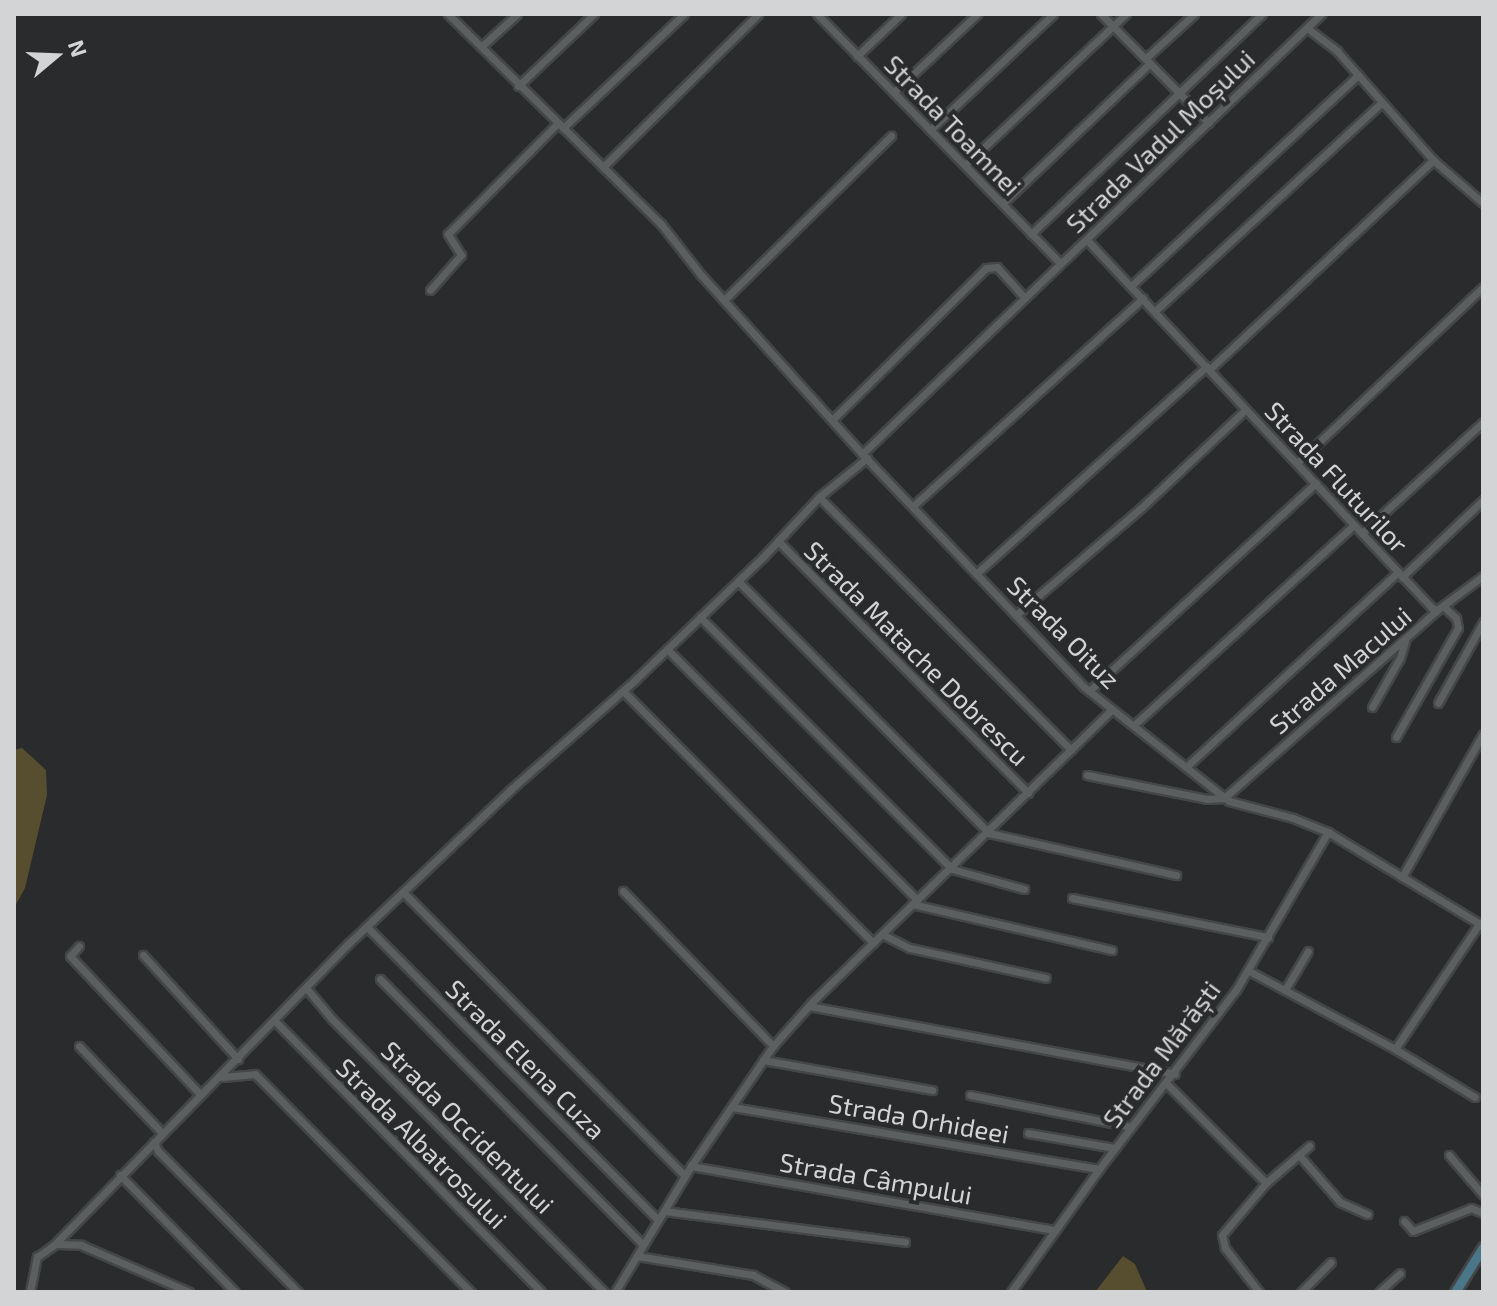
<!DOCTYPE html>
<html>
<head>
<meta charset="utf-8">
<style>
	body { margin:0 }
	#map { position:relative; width:1497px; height:1306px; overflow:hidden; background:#292b2d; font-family:"Exo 2",sans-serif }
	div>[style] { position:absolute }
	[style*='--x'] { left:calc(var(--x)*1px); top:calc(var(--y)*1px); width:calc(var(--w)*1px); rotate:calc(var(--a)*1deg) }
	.green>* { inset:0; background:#564e2e }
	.roads { filter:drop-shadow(2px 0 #444647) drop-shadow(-2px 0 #444647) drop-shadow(0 2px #444647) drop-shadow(0 -2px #444647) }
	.street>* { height:7px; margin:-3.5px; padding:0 3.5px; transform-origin:3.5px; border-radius:3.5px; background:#5c5f60 }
	.secondary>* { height:9px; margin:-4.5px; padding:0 4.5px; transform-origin:4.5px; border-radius:4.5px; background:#497689 }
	span { translate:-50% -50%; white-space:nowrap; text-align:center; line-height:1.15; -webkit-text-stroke:8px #292b2d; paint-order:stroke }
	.street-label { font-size:26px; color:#d3d4d5 }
	.frame { position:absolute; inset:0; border:16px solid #d3d4d5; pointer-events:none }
	.north { position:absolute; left:16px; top:16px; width:80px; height:80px; -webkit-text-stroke:6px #292b2d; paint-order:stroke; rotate:71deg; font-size:22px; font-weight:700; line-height:32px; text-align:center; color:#d3d4d5 }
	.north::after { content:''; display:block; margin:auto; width:28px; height:36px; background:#d3d4d5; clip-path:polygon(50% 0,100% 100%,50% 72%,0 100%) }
</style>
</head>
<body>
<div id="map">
	<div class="green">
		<div style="clip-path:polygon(22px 748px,46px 770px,47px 795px,25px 888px,14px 908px,14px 750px)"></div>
		<div style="clip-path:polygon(1123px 1256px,1135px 1264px,1147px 1292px,1095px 1292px)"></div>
	</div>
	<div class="roads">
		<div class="street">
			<div style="--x:448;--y:14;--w:299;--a:44.6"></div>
			<div style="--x:661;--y:224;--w:65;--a:51.9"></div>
			<div style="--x:701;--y:275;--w:241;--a:48"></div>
			<div style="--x:862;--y:454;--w:322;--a:46.4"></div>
			<div style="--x:1084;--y:687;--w:184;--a:38.2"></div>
			<div style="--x:1229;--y:801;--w:66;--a:14.9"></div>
			<div style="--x:1293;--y:818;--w:38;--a:22"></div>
			<div style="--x:1328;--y:832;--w:181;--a:31.2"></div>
			<div style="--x:817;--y:14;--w:348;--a:45.7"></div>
			<div style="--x:1101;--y:14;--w:153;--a:45.3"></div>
			<div style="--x:1307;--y:28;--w:38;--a:37"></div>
			<div style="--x:1337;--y:51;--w:145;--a:48.6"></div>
			<div style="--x:1433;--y:160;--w:66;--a:40.7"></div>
			<div style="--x:482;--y:46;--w:47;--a:-42.4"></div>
			<div style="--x:857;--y:56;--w:61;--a:-43.7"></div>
			<div style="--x:1146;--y:58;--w:65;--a:-42.5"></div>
			<div style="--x:518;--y:86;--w:105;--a:-43.5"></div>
			<div style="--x:894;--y:92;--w:114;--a:-43.2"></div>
			<div style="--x:563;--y:128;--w:166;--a:-43.3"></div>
			<div style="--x:930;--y:130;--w:169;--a:-43.3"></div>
			<div style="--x:965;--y:165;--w:221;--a:-43.2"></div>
			<div style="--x:603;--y:167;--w:218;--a:-44.6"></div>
			<div style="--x:1003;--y:203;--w:203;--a:-43.6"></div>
			<div style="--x:1031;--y:234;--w:319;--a:-43.6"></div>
			<div style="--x:1087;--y:240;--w:504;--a:46.85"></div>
			<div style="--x:1432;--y:608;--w:5;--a:22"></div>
			<div style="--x:1131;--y:286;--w:310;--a:-42.9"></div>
			<div style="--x:430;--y:290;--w:47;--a:-48.5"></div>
			<div style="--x:461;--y:255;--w:25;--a:-122"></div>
			<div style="--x:448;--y:234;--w:156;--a:-45.3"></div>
			<div style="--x:725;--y:299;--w:233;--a:-44.5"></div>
			<div style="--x:1155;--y:311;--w:307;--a:-42.6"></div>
			<div style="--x:1210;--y:369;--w:306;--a:-43.1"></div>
			<div style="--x:832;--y:420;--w:216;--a:-44.6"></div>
			<div style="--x:986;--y:268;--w:11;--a:-5"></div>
			<div style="--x:997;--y:267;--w:39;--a:48"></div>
			<div style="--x:862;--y:454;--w:636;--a:-43.79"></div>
			<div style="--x:1297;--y:463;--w:256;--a:-43.4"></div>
			<div style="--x:819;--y:497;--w:357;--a:45.1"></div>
			<div style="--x:913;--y:506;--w:310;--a:-42.1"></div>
			<div style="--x:1362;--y:533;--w:164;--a:-42.5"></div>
			<div style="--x:778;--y:541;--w:355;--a:45.2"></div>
			<div style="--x:977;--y:573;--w:309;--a:-42"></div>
			<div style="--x:1402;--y:577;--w:112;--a:-43.5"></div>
			<div style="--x:738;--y:581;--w:356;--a:45.1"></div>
			<div style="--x:989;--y:833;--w:192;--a:12.7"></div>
			<div style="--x:1016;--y:615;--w:165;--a:-40.6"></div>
			<div style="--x:1141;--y:508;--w:144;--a:-43.3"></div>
			<div style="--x:700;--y:617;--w:356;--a:45"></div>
			<div style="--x:952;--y:869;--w:75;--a:15.5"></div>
			<div style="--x:667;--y:649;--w:354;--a:45.1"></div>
			<div style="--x:623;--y:691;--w:355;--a:45.2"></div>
			<div style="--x:1089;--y:691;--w:308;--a:-42.5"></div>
			<div style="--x:1438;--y:703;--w:93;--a:-60.9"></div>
			<div style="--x:1372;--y:707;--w:56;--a:-60.3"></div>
			<div style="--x:1400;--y:658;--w:17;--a:-73"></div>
			<div style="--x:1134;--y:725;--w:297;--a:-42.3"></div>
			<div style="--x:1396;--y:737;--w:125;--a:-60.4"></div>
			<div style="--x:1458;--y:628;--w:10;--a:-101"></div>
			<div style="--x:1456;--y:618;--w:16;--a:-137"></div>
			<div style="--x:1186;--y:767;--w:288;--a:-42.6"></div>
			<div style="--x:1087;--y:775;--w:122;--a:11.3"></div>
			<div style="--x:1207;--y:799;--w:17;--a:-3"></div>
			<div style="--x:1224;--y:798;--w:284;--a:-41.4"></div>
			<div style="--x:1437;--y:610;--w:57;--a:-36.5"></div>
			<div style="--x:1402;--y:877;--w:164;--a:-60.5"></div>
			<div style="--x:623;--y:891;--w:216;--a:45.9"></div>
			<div style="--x:403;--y:892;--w:400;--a:45.2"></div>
			<div style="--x:1072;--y:898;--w:200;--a:11.3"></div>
			<div style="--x:912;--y:904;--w:205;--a:13"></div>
			<div style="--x:367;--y:927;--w:413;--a:45.2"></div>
			<div style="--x:882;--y:934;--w:31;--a:27"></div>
			<div style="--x:910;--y:948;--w:139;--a:12.4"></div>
			<div style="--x:79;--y:946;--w:13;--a:132"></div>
			<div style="--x:70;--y:956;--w:190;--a:46.7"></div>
			<div style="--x:143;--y:955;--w:141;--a:47.6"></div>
			<div style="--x:1249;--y:971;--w:166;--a:28.1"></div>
			<div style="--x:1395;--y:1049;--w:93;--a:31"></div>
			<div style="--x:380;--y:979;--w:374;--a:45.3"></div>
			<div style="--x:307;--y:989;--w:39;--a:50"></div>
			<div style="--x:332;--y:1019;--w:385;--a:45.1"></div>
			<div style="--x:1285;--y:990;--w:45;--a:-59.5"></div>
			<div style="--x:809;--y:1006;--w:372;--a:10.5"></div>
			<div style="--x:275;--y:1021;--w:380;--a:45.5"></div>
			<div style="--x:79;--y:1046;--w:120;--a:46.3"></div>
			<div style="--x:1395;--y:1049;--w:151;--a:-56.1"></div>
			<div style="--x:763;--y:1060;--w:172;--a:10.1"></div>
			<div style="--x:222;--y:1077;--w:33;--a:-5"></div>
			<div style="--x:255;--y:1074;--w:307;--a:45.3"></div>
			<div style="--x:1167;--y:1084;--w:140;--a:45"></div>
			<div style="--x:970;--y:1095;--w:164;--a:11.2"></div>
			<div style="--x:732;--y:1107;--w:372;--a:9.6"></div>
			<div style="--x:1028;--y:1133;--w:88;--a:9.8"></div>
			<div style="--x:154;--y:1142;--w:10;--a:66"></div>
			<div style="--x:158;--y:1151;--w:199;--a:45.2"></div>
			<div style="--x:1299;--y:1155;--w:62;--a:48.9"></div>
			<div style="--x:1340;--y:1202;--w:30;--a:24"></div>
			<div style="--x:1449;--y:1155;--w:52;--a:49.6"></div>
			<div style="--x:691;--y:1166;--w:370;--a:10"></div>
			<div style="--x:120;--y:1175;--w:164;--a:45.5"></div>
			<div style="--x:664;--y:1211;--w:243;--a:7.3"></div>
			<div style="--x:1404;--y:1221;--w:13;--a:48"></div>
			<div style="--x:1413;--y:1231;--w:62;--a:-21.6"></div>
			<div style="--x:1471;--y:1208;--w:13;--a:23"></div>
			<div style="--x:57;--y:1244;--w:24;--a:2"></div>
			<div style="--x:81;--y:1245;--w:118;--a:23.5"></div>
			<div style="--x:637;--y:1256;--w:118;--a:9.3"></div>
			<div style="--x:753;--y:1275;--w:36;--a:28"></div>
			<div style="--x:30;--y:1292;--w:36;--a:-79"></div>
			<div style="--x:37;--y:1257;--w:21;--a:-35"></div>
			<div style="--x:54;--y:1245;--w:421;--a:-45.7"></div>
			<div style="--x:348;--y:944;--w:224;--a:-43.5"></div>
			<div style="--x:510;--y:790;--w:167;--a:-41.3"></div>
			<div style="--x:635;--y:680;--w:178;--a:-43.9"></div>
			<div style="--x:763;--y:557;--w:82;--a:-47"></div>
			<div style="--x:819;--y:497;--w:62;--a:-39.1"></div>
			<div style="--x:615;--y:1292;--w:147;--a:-58.9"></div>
			<div style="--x:691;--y:1166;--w:145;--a:-55.7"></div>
			<div style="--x:773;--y:1046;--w:59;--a:-48.4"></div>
			<div style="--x:812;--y:1002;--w:419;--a:-44.3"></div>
			<div style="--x:1011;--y:1292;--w:151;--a:-54.4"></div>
			<div style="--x:1099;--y:1169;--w:225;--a:-52.6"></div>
			<div style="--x:1236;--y:990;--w:183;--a:-59.8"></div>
			<div style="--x:1259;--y:1292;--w:56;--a:-127.7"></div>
			<div style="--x:1225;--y:1248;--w:13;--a:-103"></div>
			<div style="--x:1222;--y:1235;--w:68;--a:-49.8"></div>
			<div style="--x:1266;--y:1183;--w:57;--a:-40.7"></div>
			<div style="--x:1301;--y:1292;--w:42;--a:-45"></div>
			<div style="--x:1379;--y:1292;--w:28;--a:-42"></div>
		</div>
		<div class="secondary">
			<div style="--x:1455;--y:1292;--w:53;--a:-58.1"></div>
		</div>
	</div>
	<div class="street-label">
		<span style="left:953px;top:125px;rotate:46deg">Strada Toamnei</span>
		<span style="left:1160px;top:141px;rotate:-44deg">Strada Vadul Moșului</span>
		<span style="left:1337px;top:477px;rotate:47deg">Strada Fluturilor</span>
		<span style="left:1064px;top:632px;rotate:45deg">Strada Oituz</span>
		<span style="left:917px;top:653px;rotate:45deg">Strada Matache Dobrescu</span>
		<span style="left:1340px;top:670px;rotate:-41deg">Strada Macului</span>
		<span style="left:1161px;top:1054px;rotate:-53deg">Strada Mărăști</span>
		<span style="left:526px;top:1059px;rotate:45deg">Strada Elena Cuza</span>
		<span style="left:919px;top:1118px;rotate:10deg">Strada Orhideei</span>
		<span style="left:468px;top:1127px;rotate:45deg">Strada Occidentului</span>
		<span style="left:422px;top:1143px;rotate:45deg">Strada Albatrosului</span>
		<span style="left:876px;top:1178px;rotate:10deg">Strada Câmpului</span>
	</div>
	<div class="frame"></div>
	<div class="north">N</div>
</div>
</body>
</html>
